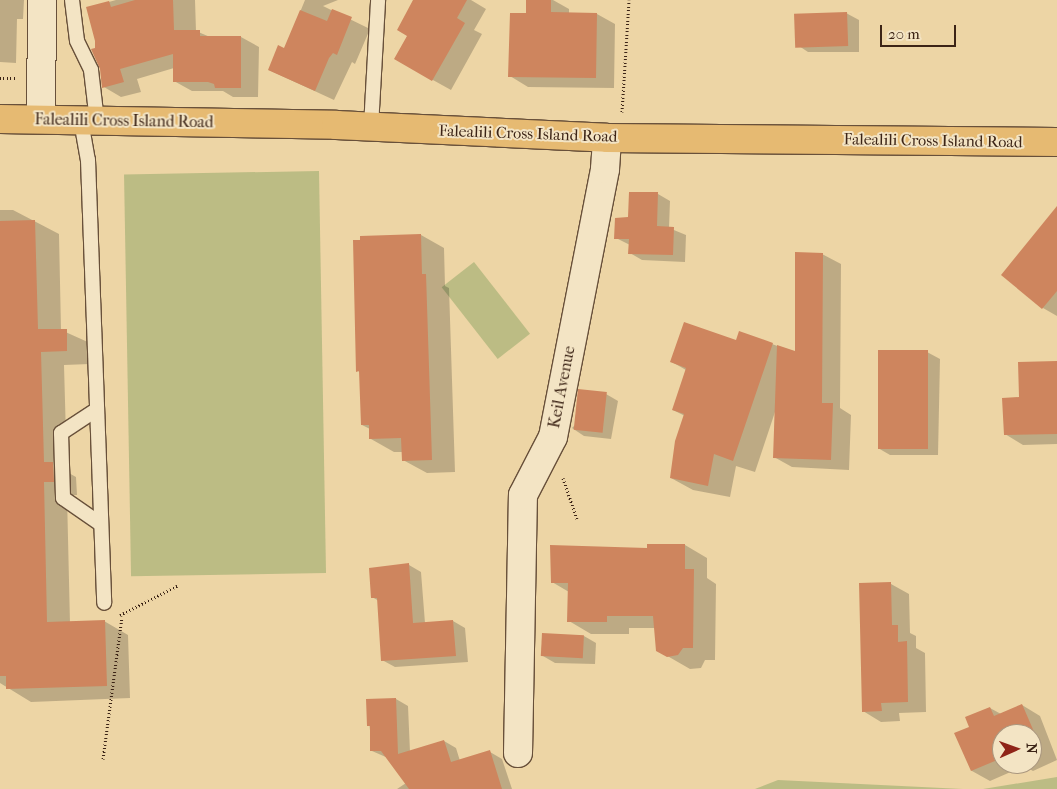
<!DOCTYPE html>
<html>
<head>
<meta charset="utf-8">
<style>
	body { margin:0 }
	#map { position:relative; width:1057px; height:789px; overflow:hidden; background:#edd5a5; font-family:"IM FELL French Canon",serif }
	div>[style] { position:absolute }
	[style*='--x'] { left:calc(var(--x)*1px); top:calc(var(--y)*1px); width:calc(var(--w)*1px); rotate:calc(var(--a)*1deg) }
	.green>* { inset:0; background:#bcbc84; transform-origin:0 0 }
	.shadow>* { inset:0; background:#0003 }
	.building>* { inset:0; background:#ce855e; transform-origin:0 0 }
	.path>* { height:3px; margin-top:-1.5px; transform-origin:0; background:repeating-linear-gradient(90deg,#3c2416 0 1px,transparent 0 3.5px) }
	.roads { filter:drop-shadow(1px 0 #68503a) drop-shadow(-1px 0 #68503a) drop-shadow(0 1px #68503a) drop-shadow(0 -1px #68503a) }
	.lane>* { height:14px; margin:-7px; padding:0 7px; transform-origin:7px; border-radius:7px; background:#f3e4c4 }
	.street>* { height:28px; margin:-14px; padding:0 14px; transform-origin:14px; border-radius:14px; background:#f3e4c4 }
	.secondary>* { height:28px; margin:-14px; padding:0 14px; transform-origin:14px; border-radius:14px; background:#f3e4c4 }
	.primary>* { height:28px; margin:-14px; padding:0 14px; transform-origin:14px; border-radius:14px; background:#e6ba72 }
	span { translate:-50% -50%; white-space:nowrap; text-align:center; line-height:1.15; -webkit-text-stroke:4px #f3e4c4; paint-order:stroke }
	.street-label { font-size:16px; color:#3c2416 }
	.north { position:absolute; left:992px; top:724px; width:50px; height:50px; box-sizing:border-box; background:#f3e4c4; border:1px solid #aa977e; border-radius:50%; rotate:88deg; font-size:14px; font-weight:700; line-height:20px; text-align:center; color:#3c2416 }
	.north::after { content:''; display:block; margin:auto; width:18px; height:22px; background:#8f2418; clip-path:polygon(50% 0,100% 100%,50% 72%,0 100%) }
	.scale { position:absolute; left:880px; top:25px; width:76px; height:22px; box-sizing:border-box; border:2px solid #3c2416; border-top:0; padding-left:6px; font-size:15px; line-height:18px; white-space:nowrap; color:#3c2416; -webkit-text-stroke:4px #f3e4c4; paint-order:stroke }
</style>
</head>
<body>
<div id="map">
	<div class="green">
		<div style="left:319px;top:171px;width:402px;height:195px;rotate:89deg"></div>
		<div style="left:474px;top:262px;width:91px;height:41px;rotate:52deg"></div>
		<div style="clip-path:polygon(1057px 777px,1057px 789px,983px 789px)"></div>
		<div style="clip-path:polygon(778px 780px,963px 789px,755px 789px)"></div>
	</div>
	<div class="shadow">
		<div style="clip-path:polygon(0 0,24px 0,23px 19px,17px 19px,16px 63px,0 62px)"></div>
		<div style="clip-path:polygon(116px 0,195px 0,196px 31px,210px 37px,241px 37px,259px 47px,258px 97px,233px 97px,223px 91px,192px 91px,174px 81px,174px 68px,137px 79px,141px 92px,121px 97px,104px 87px,97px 41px,87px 8px)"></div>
		<div style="clip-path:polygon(305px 0,338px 0,323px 6px,370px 29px,355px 64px,352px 62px,334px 100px,269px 70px,285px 49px)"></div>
		<div style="clip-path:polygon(415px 0,471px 0,486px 9px,474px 30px,482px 34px,451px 90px,395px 59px,408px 35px)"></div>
		<div style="clip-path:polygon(527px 0,553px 0,569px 9px,569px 13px,597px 14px,615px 24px,614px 88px,528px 87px,510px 76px,527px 14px)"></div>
		<div style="clip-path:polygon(846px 13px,859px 20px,859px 52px,808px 52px,796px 44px)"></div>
		<div style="clip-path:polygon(630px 193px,658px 194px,670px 201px,669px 228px,686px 235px,685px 262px,642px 260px,630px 253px,630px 245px,616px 238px,629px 219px)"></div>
		<div style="clip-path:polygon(0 210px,13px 210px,59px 234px,61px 330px,90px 343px,90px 364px,64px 365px,67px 472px,76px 477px,77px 495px,67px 495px,70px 623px,104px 621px,128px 635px,130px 698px,31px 702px,0 683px)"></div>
		<div style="clip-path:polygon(1057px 215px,1057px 316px,1043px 308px)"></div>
		<div style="clip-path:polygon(421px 235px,444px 248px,445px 286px,449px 288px,455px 472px,427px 473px,403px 460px,403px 452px,394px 452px,371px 439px,370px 429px,362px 425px,361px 373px,358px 371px)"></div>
		<div style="clip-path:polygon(822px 254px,841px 264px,840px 408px,851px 415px,849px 470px,792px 467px,774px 457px,775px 412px,755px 472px,736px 466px,730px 497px,693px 490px,671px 478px,685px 416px,673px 410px,686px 370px,672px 362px,737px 341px,772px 344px,796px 353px)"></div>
		<div style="clip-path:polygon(927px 352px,940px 359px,938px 455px,890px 455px,878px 448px)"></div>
		<div style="clip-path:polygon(1057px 363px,1057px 444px,1023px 445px,1005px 434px,1020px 399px)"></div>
		<div style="clip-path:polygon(606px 394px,618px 401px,611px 439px,584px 436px,572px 428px)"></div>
		<div style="clip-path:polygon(685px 545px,707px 558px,707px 578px,716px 584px,715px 660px,705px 660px,701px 668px,690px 669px,657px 650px,655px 628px,629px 628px,629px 634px,591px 634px,569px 621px,569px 592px,552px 582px,648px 550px,648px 546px)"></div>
		<div style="clip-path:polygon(409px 565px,421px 572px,425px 623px,453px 621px,465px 628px,468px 662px,395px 667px,382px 660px,379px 601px,372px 597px,370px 570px)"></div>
		<div style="clip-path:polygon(891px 584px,909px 594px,910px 633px,916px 636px,916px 648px,925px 653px,926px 712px,899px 713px,900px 721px,881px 722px,863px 711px)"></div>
		<div style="clip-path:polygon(584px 636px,596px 643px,595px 664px,555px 663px,543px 656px)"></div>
		<div style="clip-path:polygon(396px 699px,408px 706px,410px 752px,444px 741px,456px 748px,460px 761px,490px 752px,502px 759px,512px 789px,397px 789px,406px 783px,388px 758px,372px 751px,367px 700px)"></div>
		<div style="clip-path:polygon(evenodd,1022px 705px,1040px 716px,1057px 760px,1033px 771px,1024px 766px,990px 781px,972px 771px,956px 734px,971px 727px,990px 708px,1001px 714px,1022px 705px,1002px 734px,1032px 734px,1032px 764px,1002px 764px,1002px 734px)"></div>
	</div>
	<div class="building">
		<div style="clip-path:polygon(135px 0,173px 0,174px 30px,200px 30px,200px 36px,241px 36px,241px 88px,215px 88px,214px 84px,208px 82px,173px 82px,173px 54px,120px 69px,124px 82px,102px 88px,100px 69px,91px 49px,95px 48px,95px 41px,86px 7px,109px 1px,111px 7px)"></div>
		<div style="clip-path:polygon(413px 0,467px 0,457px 18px,465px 23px,432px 81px,394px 59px,407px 36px,397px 30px)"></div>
		<div style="clip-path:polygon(526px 0,551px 0,551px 12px,597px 13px,596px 78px,508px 77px,510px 13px,526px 13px)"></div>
		<div style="clip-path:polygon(332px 9px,352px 17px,337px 55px,333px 53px,329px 58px,315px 91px,268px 70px,278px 45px,284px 48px,300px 10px,327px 21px)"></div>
		<div style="left:847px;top:12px;width:34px;height:53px;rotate:88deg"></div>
		<div style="clip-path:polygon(629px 192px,658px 192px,657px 226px,674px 227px,673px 255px,628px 254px,629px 239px,614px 239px,615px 218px,628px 217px)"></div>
		<div style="clip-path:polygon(1057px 206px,1057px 291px,1042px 309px,1001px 275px)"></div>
		<div style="clip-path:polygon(35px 220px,38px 329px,67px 329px,67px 351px,41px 352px,44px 462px,53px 462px,54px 482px,44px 482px,47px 622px,105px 620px,107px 686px,6px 689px,6px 676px,0 676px,0 221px)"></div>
		<div style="clip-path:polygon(421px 234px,422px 274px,426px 274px,432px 460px,402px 461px,401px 438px,369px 439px,369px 425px,361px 425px,359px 371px,356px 372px,353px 240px,360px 240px,360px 236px)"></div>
		<div style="clip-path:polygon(795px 252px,823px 253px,822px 403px,833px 403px,831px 460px,773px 458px,777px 345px,795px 351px)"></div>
		<div style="clip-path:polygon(684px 322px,736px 340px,739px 331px,773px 343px,733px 461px,714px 454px,708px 486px,670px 478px,675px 441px,684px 414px,672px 410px,686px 368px,670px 362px)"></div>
		<div style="left:878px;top:350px;width:50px;height:99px"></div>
		<div style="clip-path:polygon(1057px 361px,1057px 434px,1004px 435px,1002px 398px,1019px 397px,1018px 362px)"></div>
		<div style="left:578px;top:389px;width:29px;height:41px;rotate:6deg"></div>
		<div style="clip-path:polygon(647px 544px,685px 544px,685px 569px,694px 569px,693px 648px,683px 648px,678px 655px,667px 657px,656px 651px,653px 616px,607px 616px,607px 622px,567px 622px,568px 583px,551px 583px,550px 545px,647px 548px)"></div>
		<div style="clip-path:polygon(409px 563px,413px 623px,453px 620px,456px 656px,381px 661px,377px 598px,371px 598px,369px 568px)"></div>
		<div style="clip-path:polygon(891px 582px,892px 625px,898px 625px,898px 642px,907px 641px,908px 702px,881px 703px,882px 711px,862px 712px,859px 583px)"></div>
		<div style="left:542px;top:633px;width:42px;height:23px;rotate:3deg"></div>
		<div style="clip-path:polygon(396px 698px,398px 754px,444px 740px,451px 762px,490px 750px,502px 789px,409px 789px,381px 751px,370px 751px,370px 726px,367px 726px,366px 699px)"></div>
		<div style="clip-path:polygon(1022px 704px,1038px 741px,1032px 744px,1032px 734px,1002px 734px,1002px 758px,971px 771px,954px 733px,969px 727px,965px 717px,990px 707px,994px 716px)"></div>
	</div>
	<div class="path">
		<div style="--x:0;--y:78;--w:16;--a:0"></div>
		<div style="--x:622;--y:112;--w:112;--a:-86.4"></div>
		<div style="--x:563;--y:478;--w:43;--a:71.1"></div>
		<div style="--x:120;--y:615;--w:66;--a:-27"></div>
		<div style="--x:103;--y:759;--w:144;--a:-82.4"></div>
	</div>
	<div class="roads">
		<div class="lane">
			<div style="--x:72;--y:0;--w:41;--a:83"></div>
			<div style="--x:77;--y:41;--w:32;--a:64"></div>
			<div style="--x:91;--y:70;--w:51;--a:83.3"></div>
			<div style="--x:81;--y:121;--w:40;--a:80"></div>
			<div style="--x:88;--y:160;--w:443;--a:87.9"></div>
			<div style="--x:371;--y:127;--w:127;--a:-86.8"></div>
			<div style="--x:96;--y:410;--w:42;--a:146.7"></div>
			<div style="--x:61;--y:433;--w:65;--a:88.2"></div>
			<div style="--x:63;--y:498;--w:44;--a:34.8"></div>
		</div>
		<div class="street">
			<div style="--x:518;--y:753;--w:258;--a:-88.9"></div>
			<div style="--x:523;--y:495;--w:65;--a:-62.7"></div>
			<div style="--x:553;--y:437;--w:273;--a:-79"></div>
			<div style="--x:605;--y:169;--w:31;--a:-86"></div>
		</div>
		<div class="secondary">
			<div style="--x:41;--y:119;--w:119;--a:-89.5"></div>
		</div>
		<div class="primary">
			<div style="--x:0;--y:119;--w:336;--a:1"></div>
			<div style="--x:336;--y:125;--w:271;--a:2.7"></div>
			<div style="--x:607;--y:138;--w:450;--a:0.5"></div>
		</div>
	</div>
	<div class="street-label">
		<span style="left:124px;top:121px;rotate:1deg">Falealili Cross Island Road</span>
		<span style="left:528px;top:134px;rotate:2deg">Falealili Cross Island Road</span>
		<span style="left:933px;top:141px;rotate:1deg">Falealili Cross Island Road</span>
		<span style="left:562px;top:387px;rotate:-79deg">Keil Avenue</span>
	</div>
	<div class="north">N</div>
	<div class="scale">20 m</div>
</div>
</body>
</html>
